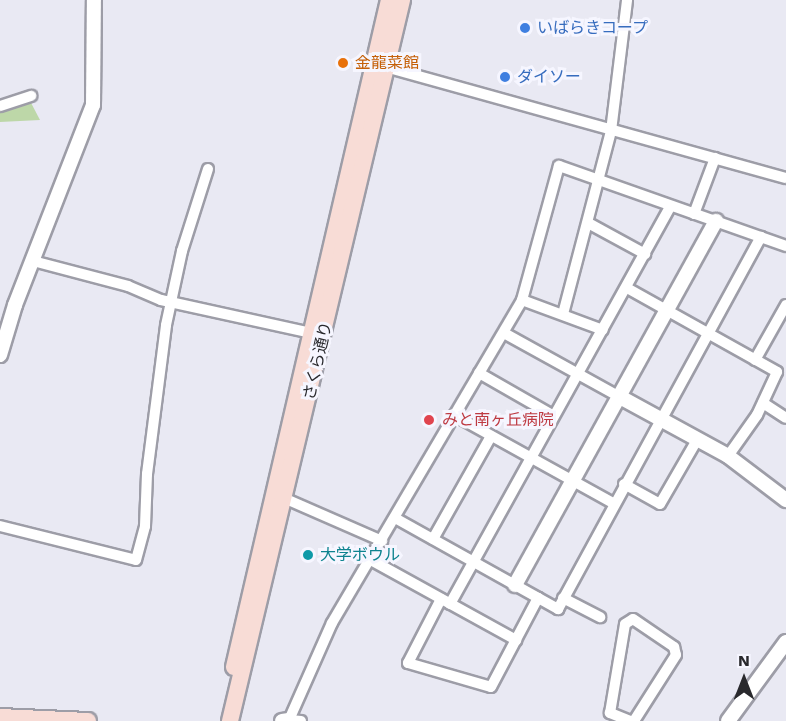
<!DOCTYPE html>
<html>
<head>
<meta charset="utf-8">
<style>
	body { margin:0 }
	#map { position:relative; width:786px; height:721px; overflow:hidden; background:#e9e9f3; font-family:"Work Sans","Noto Sans JP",sans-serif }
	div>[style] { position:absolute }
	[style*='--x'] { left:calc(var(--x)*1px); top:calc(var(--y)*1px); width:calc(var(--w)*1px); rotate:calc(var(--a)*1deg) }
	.green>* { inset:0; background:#bdd7a8 }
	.roads { filter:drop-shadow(2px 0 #9d9da7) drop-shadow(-2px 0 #9d9da7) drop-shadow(0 2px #9d9da7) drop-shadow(0 -2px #9d9da7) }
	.street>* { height:10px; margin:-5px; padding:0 5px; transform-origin:5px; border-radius:5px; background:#fff }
	.secondary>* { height:14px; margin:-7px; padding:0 7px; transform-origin:7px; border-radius:7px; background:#fff }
	.primary>* { height:16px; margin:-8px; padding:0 8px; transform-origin:8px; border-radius:8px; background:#f8dcd6 }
	.dots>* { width:16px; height:16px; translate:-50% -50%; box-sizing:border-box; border:3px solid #f6f6ff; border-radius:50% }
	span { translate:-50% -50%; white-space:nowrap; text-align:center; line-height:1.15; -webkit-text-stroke:6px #f6f6ff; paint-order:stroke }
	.shop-label { font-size:16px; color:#366cbe }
	.left { translate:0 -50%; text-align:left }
	.food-label { font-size:16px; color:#c56008 }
	.street-label { font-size:16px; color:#29292d }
	.health-label { font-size:16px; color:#be3a42 }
	.culture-label { font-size:16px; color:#0d838f }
	.north { position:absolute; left:714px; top:649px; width:60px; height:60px; -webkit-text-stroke:4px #f6f6ff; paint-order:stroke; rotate:0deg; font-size:16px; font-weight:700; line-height:24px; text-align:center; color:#29292d }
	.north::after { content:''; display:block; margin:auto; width:21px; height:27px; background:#29292d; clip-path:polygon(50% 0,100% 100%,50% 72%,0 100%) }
</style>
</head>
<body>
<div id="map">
	<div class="green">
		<div style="clip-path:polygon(29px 99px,40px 120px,0 122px,0 109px)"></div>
	</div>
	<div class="roads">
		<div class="street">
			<div style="--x:382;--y:66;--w:419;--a:15.5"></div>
			<div style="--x:0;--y:106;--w:33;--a:-18"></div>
			<div style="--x:694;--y:214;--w:60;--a:-69.4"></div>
			<div style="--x:590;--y:224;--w:63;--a:28.6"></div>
			<div style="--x:33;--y:261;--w:98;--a:14.7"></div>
			<div style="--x:128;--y:286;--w:36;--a:23"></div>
			<div style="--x:161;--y:300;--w:158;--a:12.4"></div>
			<div style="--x:627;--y:288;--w:172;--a:29.2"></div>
			<div style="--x:777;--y:372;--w:47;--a:114.9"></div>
			<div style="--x:757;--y:415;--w:50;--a:125.3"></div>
			<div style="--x:522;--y:300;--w:86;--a:20.3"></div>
			<div style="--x:563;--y:314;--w:189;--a:-75.3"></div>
			<div style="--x:611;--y:131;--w:132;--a:-83"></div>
			<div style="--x:504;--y:333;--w:132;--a:28.9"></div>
			<div style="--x:755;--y:360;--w:63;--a:-60.6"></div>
			<div style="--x:479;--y:373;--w:86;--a:29.8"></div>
			<div style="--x:763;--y:403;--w:27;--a:33"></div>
			<div style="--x:454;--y:415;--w:182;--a:29"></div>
			<div style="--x:624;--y:484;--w:41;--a:29.1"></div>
			<div style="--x:660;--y:504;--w:74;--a:-60"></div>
			<div style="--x:286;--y:499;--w:105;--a:23.6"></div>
			<div style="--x:395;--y:518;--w:187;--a:29.2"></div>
			<div style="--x:558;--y:609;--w:424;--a:-61.4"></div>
			<div style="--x:0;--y:526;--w:140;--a:14"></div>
			<div style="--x:136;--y:560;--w:35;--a:-75"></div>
			<div style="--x:145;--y:526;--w:52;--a:-87.8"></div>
			<div style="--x:147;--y:474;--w:150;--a:-82.7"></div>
			<div style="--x:166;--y:325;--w:76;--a:-77.8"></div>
			<div style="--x:182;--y:251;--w:86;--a:-72.4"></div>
			<div style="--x:433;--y:539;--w:118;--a:-60.6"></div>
			<div style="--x:371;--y:560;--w:166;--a:28.9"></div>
			<div style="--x:563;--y:598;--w:42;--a:27.2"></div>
			<div style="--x:441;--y:599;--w:72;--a:117.3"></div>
			<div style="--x:408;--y:663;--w:86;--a:16.1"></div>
			<div style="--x:491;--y:687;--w:101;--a:-62.2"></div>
			<div style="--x:450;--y:604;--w:455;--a:-61"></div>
			<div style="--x:301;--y:721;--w:12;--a:-175"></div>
			<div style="--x:289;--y:720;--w:106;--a:-66.1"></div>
			<div style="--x:332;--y:623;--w:375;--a:-59.5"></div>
			<div style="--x:522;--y:300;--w:139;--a:-74.6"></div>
			<div style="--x:559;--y:166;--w:241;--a:19.4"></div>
			<div style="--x:630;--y:721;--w:22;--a:-158"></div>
			<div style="--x:610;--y:713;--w:90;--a:-80.4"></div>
			<div style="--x:625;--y:624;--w:9;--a:-32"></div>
			<div style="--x:633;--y:619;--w:50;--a:34.3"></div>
			<div style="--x:674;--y:647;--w:8;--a:76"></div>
			<div style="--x:676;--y:655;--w:78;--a:122.5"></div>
		</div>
		<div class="secondary">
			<div style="--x:0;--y:355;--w:52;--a:-73.3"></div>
			<div style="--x:15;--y:305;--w:215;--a:-68.7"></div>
			<div style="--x:93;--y:105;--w:105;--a:-89.5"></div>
			<div style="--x:620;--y:397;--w:123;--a:28.6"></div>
			<div style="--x:728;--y:456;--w:73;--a:37.2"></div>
			<div style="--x:515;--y:585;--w:416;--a:-61.1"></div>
			<div style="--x:282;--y:721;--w:7;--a:-8"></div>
			<div style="--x:728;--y:721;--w:98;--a:-53.7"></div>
		</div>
		<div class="primary">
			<div style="--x:234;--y:667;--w:685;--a:-76.92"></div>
			<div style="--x:0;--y:717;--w:88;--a:2.6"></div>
			<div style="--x:230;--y:721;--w:741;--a:-76.58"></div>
		</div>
	</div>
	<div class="dots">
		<div style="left:525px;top:28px;background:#3f7fe0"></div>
		<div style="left:343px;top:63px;background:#e8710a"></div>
		<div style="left:505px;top:77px;background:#3f7fe0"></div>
		<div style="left:429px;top:420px;background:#e0444e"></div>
		<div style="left:308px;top:555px;background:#0f9aa8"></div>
	</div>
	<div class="shop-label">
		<span class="left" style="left:537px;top:28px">いばらきコープ</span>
		<span class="left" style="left:517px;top:77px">ダイソー</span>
	</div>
	<div class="food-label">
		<span class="left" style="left:355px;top:63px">金龍菜館</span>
	</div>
	<div class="street-label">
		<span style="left:318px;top:361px;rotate:-77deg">さくら通り</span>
	</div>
	<div class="health-label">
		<span class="left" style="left:442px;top:420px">みと南ヶ丘病院</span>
	</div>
	<div class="culture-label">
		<span class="left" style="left:320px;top:555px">大学ボウル</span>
	</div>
	<div class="north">N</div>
</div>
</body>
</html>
